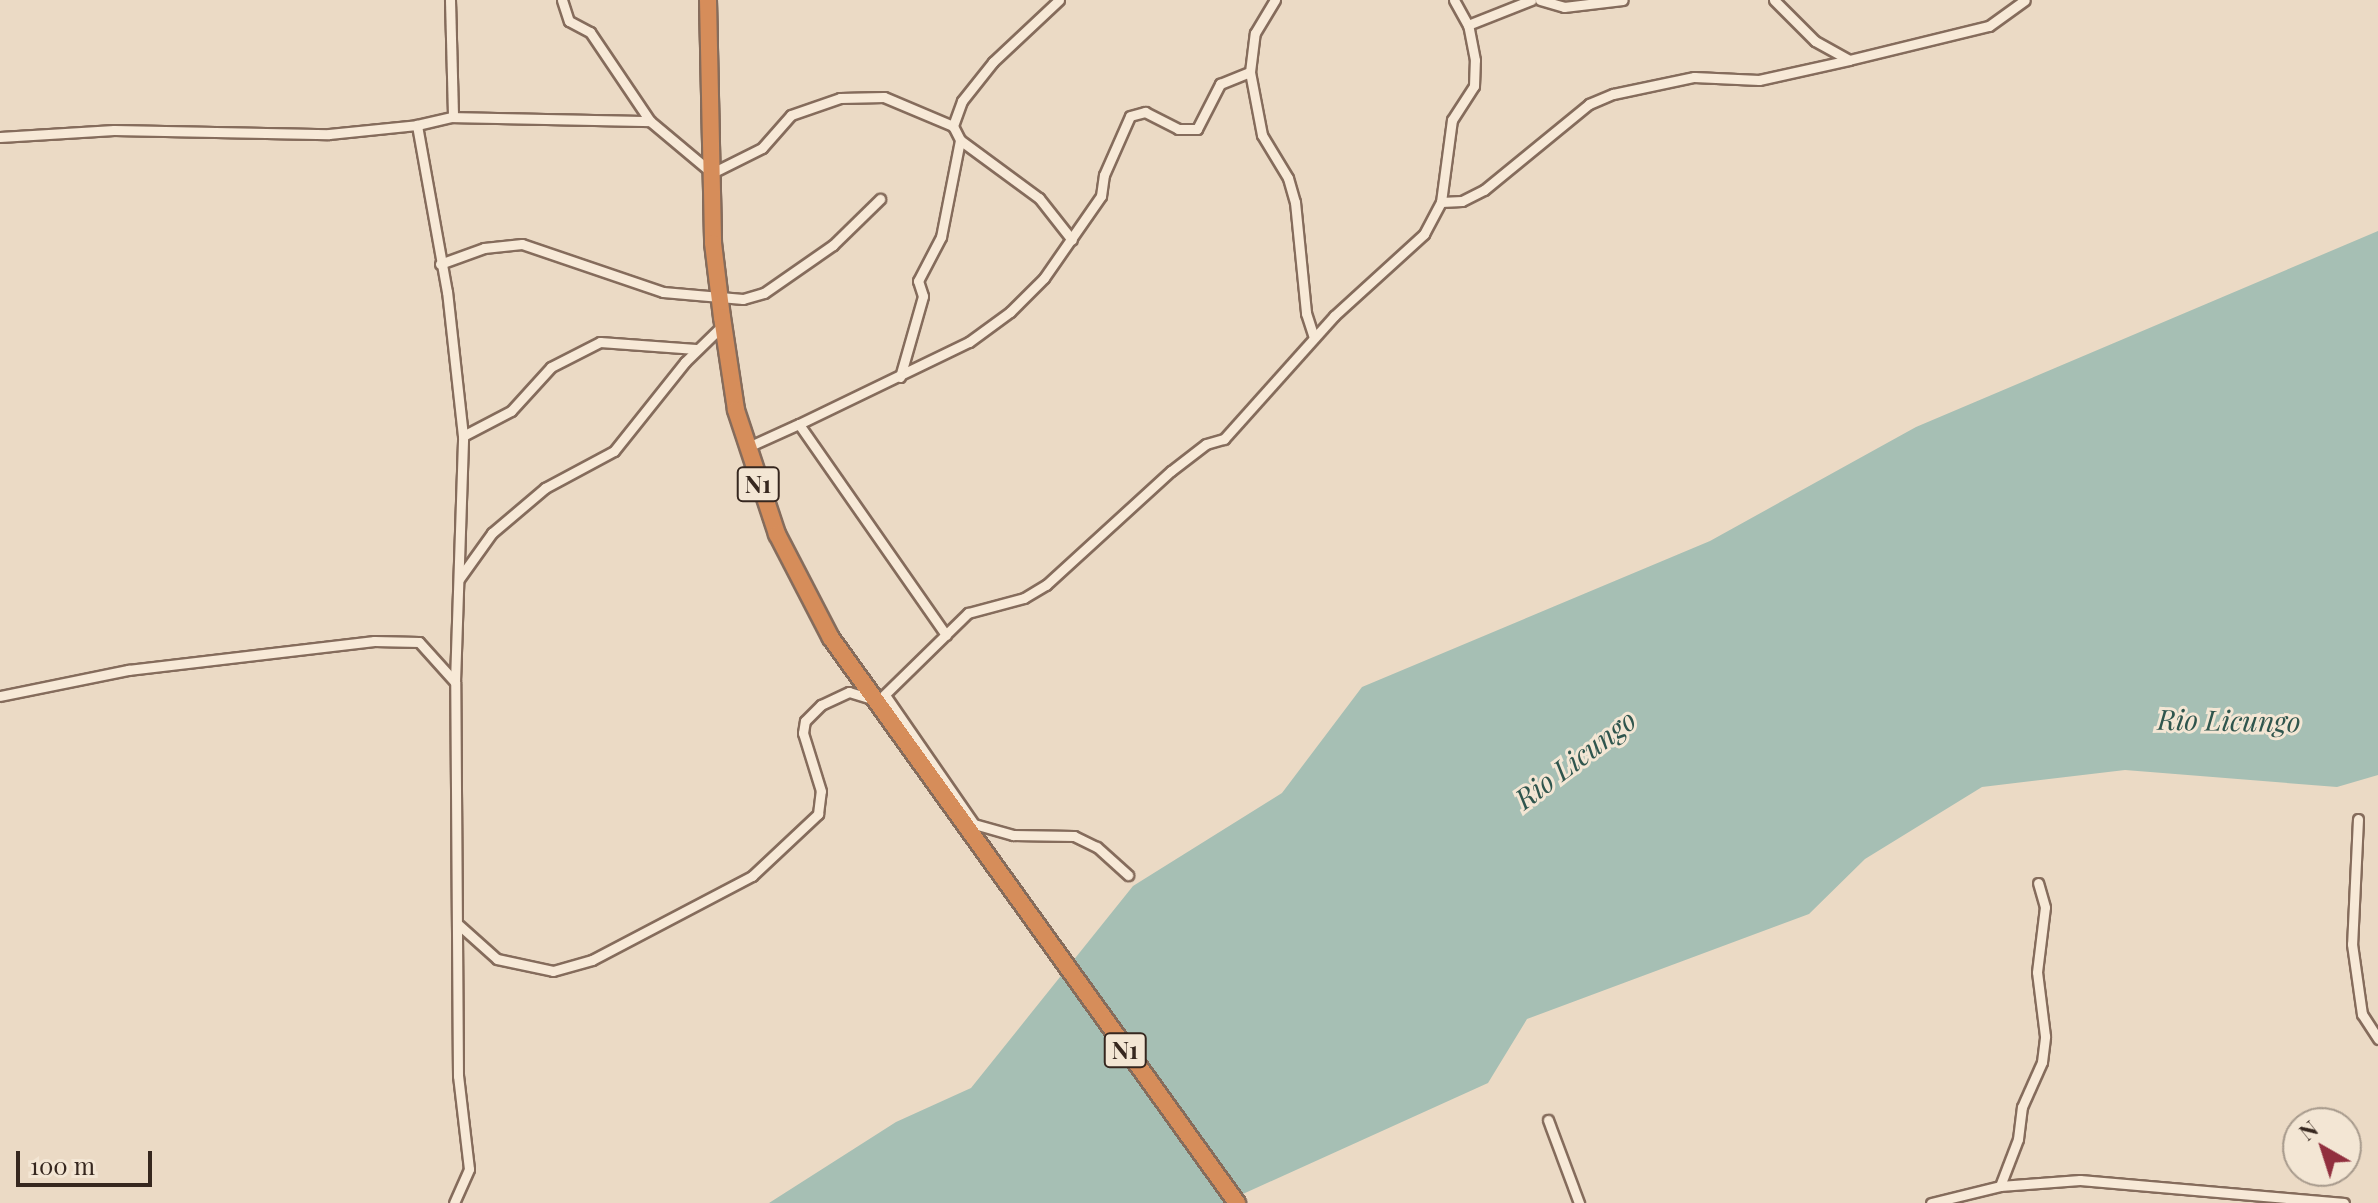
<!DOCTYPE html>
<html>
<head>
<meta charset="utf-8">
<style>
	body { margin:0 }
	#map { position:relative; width:2378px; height:1203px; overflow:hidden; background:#ebdac5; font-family:"Playfair Display",serif }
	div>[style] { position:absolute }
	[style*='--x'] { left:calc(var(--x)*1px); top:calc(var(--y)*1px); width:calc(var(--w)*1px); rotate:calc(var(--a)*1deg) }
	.water>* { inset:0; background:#a6bfb4 }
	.roads { filter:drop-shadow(2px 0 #856c5c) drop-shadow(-2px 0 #856c5c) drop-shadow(0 2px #856c5c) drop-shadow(0 -2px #856c5c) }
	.street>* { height:9px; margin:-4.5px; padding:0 4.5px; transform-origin:4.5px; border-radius:4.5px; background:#f7e9d7 }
	.highway>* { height:16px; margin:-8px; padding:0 8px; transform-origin:8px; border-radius:8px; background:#d68d5a }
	span { translate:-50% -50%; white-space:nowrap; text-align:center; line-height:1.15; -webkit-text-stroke:6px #f3e6d4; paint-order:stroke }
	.shield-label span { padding:2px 6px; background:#f3e6d4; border:2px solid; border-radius:6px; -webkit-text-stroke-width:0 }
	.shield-label { font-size:24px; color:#36271f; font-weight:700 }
	.water-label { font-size:28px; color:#2f554d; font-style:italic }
	.north { position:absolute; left:2282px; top:1107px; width:80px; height:80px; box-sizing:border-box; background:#f3e6d4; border:2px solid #a79a8c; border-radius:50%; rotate:321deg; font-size:22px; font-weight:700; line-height:32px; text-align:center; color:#36271f }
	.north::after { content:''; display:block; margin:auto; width:28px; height:36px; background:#912f3e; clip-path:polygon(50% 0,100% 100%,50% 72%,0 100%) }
	.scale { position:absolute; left:16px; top:1151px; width:136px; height:36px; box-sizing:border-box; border:4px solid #36271f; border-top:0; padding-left:10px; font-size:24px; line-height:28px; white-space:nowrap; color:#36271f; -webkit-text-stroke:6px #f3e6d4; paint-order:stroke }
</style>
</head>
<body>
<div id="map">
	<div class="water">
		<div style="clip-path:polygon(2378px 231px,2378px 775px,2337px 787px,2125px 770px,1982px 787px,1865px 859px,1809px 914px,1527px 1019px,1488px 1083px,1223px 1203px,769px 1203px,896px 1122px,971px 1088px,1133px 886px,1282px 793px,1362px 687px,1710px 541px,1916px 427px)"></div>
	</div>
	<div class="roads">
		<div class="street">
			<div style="--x:450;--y:0;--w:117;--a:88.5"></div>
			<div style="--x:562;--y:0;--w:22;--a:72"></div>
			<div style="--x:569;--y:21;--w:24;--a:28"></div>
			<div style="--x:590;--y:32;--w:107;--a:56"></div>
			<div style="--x:1059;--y:0;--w:91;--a:136.8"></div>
			<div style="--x:993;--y:62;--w:50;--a:128.5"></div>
			<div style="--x:962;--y:101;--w:27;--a:110"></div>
			<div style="--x:953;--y:126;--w:16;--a:63"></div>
			<div style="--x:960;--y:140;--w:98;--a:36.3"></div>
			<div style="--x:1039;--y:198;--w:53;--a:51.8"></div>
			<div style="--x:1454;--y:0;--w:29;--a:61"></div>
			<div style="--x:1540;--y:0;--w:25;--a:16"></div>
			<div style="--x:1564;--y:7;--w:59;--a:-6.8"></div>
			<div style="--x:1774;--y:0;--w:58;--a:45"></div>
			<div style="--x:1815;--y:41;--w:39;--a:29"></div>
			<div style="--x:1849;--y:60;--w:144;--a:-13.7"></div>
			<div style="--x:1989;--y:26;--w:44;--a:-35.8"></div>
			<div style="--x:1250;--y:72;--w:64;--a:79.2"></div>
			<div style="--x:1262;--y:135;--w:50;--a:58.8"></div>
			<div style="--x:1288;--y:178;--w:25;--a:74"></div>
			<div style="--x:1295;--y:202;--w:112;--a:84.3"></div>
			<div style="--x:1306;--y:313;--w:25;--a:72"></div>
			<div style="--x:0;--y:137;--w:114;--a:-3.5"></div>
			<div style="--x:114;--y:130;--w:215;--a:1.1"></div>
			<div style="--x:329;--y:134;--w:88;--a:-5.8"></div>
			<div style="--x:1441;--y:202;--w:21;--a:-3"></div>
			<div style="--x:1462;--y:201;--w:25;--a:-27"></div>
			<div style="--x:1484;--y:190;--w:136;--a:-39.3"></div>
			<div style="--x:1589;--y:104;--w:26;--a:-23"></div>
			<div style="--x:1613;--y:94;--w:83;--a:-11.9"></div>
			<div style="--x:1694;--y:77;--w:65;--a:2.6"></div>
			<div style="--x:1759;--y:80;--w:92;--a:-12.5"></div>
			<div style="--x:440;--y:264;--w:47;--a:-20"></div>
			<div style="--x:484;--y:248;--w:38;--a:-6"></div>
			<div style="--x:522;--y:244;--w:149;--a:18.8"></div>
			<div style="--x:663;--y:292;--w:80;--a:5"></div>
			<div style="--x:743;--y:299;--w:22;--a:-16"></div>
			<div style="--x:764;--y:293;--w:84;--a:-34.8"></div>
			<div style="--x:833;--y:245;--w:66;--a:-44.4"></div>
			<div style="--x:900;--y:377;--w:84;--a:-74.1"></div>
			<div style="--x:923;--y:296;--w:16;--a:-108"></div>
			<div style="--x:918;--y:281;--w:50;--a:-62.4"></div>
			<div style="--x:941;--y:237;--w:99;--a:-78.9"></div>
			<div style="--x:463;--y:436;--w:54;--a:-27.5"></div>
			<div style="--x:511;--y:411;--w:59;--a:-47.7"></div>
			<div style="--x:551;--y:367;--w:55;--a:-27"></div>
			<div style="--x:600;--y:342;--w:96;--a:4.2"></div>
			<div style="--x:748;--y:447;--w:56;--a:-24.3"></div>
			<div style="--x:459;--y:579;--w:57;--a:-54.3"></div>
			<div style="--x:492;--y:533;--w:70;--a:-40.3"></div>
			<div style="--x:545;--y:488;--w:78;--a:-28.2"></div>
			<div style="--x:614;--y:451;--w:114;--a:-51.4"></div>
			<div style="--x:685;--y:362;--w:53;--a:-44.2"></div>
			<div style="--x:946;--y:635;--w:257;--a:-124.9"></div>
			<div style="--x:799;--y:424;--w:189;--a:-25.8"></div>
			<div style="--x:969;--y:342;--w:51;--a:-36.2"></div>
			<div style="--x:1010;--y:312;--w:48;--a:-45"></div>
			<div style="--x:1044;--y:278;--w:100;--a:-55.2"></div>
			<div style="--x:1101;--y:196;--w:21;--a:-82"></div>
			<div style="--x:1104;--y:175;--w:64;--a:-66.2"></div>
			<div style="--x:1130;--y:116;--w:16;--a:-15"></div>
			<div style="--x:1145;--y:112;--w:37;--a:27"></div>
			<div style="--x:1178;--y:129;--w:19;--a:0"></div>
			<div style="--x:1197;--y:129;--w:51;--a:-62.9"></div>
			<div style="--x:1220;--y:84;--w:32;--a:-22"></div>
			<div style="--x:1250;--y:72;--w:39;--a:-83"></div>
			<div style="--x:1255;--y:33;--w:39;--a:-59"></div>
			<div style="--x:885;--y:695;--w:157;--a:55.4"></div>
			<div style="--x:974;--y:824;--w:41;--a:15.8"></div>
			<div style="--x:1013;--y:835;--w:61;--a:0.9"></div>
			<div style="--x:1074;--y:836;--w:25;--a:26"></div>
			<div style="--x:1097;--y:847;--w:42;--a:42.1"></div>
			<div style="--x:0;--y:696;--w:131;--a:-11.5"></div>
			<div style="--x:128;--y:670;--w:248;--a:-6.7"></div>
			<div style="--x:374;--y:641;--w:45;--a:1.3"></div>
			<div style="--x:419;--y:642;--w:54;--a:48"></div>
			<div style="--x:2358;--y:819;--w:125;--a:92.7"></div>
			<div style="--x:2352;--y:944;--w:71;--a:81.9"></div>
			<div style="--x:2362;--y:1014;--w:30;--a:57"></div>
			<div style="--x:459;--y:925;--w:51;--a:41.8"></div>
			<div style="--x:497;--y:959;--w:57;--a:12.1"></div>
			<div style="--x:553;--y:971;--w:41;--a:-15.8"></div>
			<div style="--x:592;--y:960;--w:181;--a:-27.7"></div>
			<div style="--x:752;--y:876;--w:91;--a:-43.2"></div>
			<div style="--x:818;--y:814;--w:23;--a:-83"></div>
			<div style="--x:821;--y:791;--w:61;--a:-107.2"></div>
			<div style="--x:803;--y:733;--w:12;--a:-81"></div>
			<div style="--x:805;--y:721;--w:23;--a:-45"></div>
			<div style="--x:821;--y:705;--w:31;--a:-25"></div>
			<div style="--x:849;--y:692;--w:30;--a:17"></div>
			<div style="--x:878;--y:701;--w:126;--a:-44.4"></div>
			<div style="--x:968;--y:613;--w:58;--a:-15"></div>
			<div style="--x:1024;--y:598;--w:26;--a:-31"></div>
			<div style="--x:1046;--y:585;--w:169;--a:-42.4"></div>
			<div style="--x:1171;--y:471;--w:44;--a:-37.6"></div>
			<div style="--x:1206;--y:444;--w:19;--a:-16"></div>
			<div style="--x:1224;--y:439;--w:165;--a:-48.2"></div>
			<div style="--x:1334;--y:316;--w:122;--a:-42.3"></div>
			<div style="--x:1424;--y:234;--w:36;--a:-62"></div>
			<div style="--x:1441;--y:202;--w:83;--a:-82.4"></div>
			<div style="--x:1452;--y:120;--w:40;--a:-57.1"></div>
			<div style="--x:1474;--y:86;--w:26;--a:-88"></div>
			<div style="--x:1475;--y:60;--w:36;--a:-101"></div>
			<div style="--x:1468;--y:25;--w:68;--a:-21.6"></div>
			<div style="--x:1548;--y:1120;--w:89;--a:69.5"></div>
			<div style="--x:2000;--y:1186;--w:50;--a:-69"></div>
			<div style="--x:2018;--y:1139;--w:32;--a:-83"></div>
			<div style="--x:2022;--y:1107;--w:49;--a:-66"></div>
			<div style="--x:2042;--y:1062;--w:26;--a:-83"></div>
			<div style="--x:2045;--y:1036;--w:64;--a:-97.1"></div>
			<div style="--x:2037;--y:972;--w:65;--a:-83"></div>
			<div style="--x:2045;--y:907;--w:25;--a:-106"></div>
			<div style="--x:454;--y:1203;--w:37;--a:-66"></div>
			<div style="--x:469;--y:1169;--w:94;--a:-96.7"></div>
			<div style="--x:458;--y:1076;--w:394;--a:-90.4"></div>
			<div style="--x:455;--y:682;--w:246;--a:-88.1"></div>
			<div style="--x:463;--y:436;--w:145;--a:-96.3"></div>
			<div style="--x:447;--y:292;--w:170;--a:-100.2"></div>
			<div style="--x:417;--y:125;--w:37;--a:-13"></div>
			<div style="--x:453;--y:117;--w:197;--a:1.2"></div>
			<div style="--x:650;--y:121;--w:81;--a:40"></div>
			<div style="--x:712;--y:173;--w:56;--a:-26.6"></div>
			<div style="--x:762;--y:148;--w:44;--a:-48.7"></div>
			<div style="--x:791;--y:115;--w:52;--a:-19.1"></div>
			<div style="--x:840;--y:98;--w:44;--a:-1.3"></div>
			<div style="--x:884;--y:97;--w:75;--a:22.8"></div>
			<div style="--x:1931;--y:1203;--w:71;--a:-13.8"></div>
			<div style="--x:2000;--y:1186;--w:80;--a:-4.3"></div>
			<div style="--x:2080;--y:1180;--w:265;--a:5"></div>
		</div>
		<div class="highway">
			<div style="--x:708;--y:0;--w:243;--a:88.8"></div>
			<div style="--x:713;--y:243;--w:75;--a:83.1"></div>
			<div style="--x:722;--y:317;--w:94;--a:81.4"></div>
			<div style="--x:736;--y:410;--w:131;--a:71.7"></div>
			<div style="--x:777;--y:534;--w:117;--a:62.6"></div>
			<div style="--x:831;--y:638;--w:696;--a:54.3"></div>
		</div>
	</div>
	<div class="shield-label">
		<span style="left:758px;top:484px">N1</span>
		<span style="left:1125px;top:1050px">N1</span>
	</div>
	<div class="water-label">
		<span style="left:2229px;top:720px;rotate:1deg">Rio Licungo</span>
		<span style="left:1575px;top:759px;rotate:-37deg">Rio Licungo</span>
	</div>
	<div class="north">N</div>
	<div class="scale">100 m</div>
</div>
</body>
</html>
